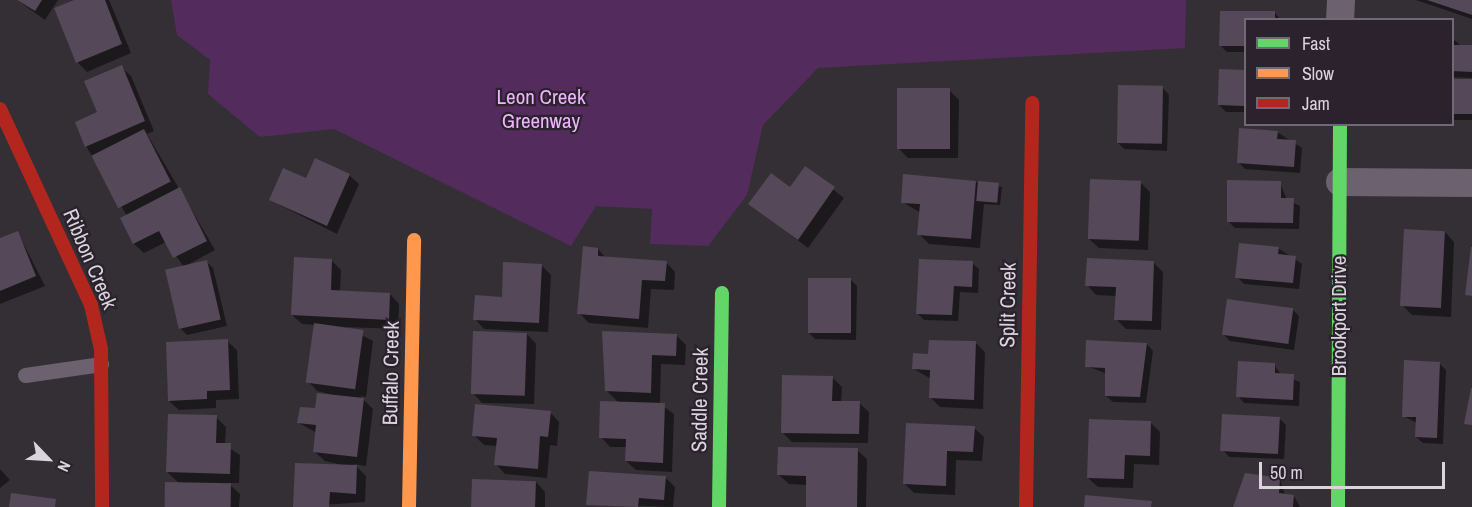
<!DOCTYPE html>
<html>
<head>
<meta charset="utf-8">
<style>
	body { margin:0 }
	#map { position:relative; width:1472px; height:507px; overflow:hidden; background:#342f35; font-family:"Archivo Narrow",sans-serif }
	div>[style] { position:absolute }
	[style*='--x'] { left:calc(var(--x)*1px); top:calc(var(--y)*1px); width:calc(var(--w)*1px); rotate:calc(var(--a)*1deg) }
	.green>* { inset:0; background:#532b5d }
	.shadow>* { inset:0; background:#0007; transform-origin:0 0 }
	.building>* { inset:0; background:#554858; transform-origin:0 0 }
	.lane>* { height:15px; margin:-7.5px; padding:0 7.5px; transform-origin:7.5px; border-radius:7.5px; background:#6c616f }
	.street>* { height:28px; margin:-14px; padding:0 14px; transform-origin:14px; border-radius:14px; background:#6c616f }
	.fast>* { height:14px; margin:-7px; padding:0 7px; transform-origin:7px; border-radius:7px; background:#63d668 }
	.slow>* { height:14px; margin:-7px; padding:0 7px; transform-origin:7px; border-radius:7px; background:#ff974d }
	.jam>* { height:14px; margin:-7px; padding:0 7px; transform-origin:7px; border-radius:7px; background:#b3261e }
	span { translate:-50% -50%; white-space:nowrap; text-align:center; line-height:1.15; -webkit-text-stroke:4.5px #2b222e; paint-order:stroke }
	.park-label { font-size:21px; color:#f0b4ff }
	.street-label { font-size:21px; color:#dad4dc }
	.legend { position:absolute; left:1244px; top:18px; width:210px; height:108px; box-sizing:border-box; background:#2b222e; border:2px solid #716974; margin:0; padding:8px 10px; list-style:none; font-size:18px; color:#dad4dc }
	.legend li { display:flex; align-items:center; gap:12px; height:30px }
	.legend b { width:30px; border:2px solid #716974 }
	.north { position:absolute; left:18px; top:429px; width:60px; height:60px; -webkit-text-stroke:4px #2b222e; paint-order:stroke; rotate:115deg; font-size:16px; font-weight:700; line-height:24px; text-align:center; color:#dad4dc }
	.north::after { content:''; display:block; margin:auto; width:21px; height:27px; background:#dad4dc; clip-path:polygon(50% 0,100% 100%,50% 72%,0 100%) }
	.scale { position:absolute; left:1259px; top:462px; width:186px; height:27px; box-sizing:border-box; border:3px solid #dad4dc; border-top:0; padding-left:8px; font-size:18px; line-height:21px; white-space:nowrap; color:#dad4dc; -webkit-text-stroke:4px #2b222e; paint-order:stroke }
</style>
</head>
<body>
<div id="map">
	<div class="green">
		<div style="clip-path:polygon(171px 0,1186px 0,1185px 48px,818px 68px,763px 125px,747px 195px,708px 246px,650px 244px,652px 209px,596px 206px,571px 246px,334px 129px,260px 137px,208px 94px,210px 60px,177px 35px)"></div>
	</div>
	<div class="shadow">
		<div style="clip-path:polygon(17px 0,58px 0,45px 20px)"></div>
		<div style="clip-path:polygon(78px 0,109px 0,131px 53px,87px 72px,77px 62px)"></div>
		<div style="clip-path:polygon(1416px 0,1472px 0,1472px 19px)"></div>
		<div style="clip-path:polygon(1221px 12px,1275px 13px,1281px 20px,1246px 20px,1246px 52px,1227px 52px,1221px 46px)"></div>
		<div style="clip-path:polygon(1452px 38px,1461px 46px,1472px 47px,1472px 78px,1452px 77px)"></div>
		<div style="clip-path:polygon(121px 67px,131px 76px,154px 131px,147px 134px,215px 250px,187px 265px,207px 262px,213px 268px,227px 326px,187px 335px,180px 328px,184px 267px,166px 242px,144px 253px,134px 244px,122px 218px,127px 216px,86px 146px)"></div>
		<div style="clip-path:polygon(1246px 71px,1246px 112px,1226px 112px,1219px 105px)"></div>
		<div style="left:1452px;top:81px;width:20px;height:39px"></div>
		<div style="clip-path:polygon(1163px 88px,1169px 95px,1167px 151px,1124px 149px,1117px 142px)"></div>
		<div style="clip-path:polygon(949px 90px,959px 100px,958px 158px,908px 158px,898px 148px)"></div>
		<div style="clip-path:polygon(1277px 132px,1302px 148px,1300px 173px,1245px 169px,1238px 162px)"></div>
		<div style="clip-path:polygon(806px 168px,844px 198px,808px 248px,750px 204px,791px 189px)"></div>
		<div style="clip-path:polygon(349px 175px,359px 184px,337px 234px,270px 200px)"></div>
		<div style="clip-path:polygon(976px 182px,1002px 187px,1000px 205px,984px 204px,980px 248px,929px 244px,919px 234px,921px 213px,902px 202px)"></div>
		<div style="clip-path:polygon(1140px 182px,1150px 192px,1148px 250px,1099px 248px,1089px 239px)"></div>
		<div style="clip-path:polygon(1280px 183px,1287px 200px,1300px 206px,1299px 229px,1235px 228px,1228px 221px)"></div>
		<div style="clip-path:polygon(1445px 232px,1454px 242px,1451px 317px,1412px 315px,1402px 305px)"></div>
		<div style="clip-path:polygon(18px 233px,45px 286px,0 304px,0 240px)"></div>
		<div style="clip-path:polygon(1278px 248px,1302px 264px,1299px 289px,1244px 284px,1237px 277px)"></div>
		<div style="clip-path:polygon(598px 249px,606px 258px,666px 262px,675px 272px,674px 290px,651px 289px,648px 328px,589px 323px,579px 313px)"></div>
		<div style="clip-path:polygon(331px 260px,341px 270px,340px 292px,390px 294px,399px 304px,398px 329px,346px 327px,373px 341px,366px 397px,360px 396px,373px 409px,366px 466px,354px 464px,366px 476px,365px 502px,294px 507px,351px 467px,325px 461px,315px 452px,317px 433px,299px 423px,341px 397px,317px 391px,308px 381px,316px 325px,302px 324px,292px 315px)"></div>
		<div style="clip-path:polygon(972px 263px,979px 269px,978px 293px,960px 292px,958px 321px,924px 320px,917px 313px)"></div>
		<div style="clip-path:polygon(1154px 263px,1163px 272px,1161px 330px,1126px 329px,1116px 319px,1117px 296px,1096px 295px,1087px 285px)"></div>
		<div style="clip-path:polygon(541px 265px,551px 275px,548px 332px,484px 329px,475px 319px)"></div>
		<div style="clip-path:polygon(850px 279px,857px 286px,856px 340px,815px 339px,809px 333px)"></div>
		<div style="clip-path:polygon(1292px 309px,1299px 316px,1294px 350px,1230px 341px,1224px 335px)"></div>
		<div style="clip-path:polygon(527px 334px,536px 344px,534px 404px,482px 403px,473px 393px)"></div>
		<div style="clip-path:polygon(676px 335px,686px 345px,685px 365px,661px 364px,660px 404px,674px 414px,672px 472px,636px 470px,626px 461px,627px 447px,610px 447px,601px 437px,619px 403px,606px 390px)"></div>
		<div style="clip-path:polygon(227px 341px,237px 350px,239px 399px,216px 400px,216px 408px,179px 410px,169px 401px)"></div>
		<div style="clip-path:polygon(976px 343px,985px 352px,983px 409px,940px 407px,930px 397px,931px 379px,914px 369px,930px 356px)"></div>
		<div style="clip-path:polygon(1147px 344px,1153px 351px,1146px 403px,1113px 402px,1106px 396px,1107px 374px,1087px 366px)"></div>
		<div style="clip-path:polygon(1439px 363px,1446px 370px,1443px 444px,1423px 443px,1416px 437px,1417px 423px,1403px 416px)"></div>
		<div style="clip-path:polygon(1274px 364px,1281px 375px,1300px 382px,1299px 406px,1244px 403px,1238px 396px)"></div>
		<div style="clip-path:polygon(832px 377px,842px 387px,841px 403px,859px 403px,869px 412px,868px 443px,792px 442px,783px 433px)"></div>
		<div style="clip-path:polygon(550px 412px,559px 422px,557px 446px,550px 445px,547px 478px,505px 474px,496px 464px,498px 446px,484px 445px,474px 435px)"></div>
		<div style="clip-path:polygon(216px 417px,226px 427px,225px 445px,240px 455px,239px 483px,228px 483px,240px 494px,239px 507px,165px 507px,180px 484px,167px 472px)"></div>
		<div style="clip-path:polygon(1279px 418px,1286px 425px,1284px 459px,1229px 457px,1223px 450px)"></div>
		<div style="clip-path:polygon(1150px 422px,1160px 432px,1159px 465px,1134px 464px,1133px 488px,1098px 487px,1088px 478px)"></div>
		<div style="clip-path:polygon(974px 428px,984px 437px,982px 461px,956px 460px,955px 495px,914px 493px,904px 483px)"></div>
		<div style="clip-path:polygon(857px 450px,867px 459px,866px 507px,808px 507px,808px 485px,789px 484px,779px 475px)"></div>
		<div style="clip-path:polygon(0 469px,10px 480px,0 488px)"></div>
		<div style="clip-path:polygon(666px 478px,675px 487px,673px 507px,588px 504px)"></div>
		<div style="clip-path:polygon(1280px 479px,1285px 495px,1294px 496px,1300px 507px,1236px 507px)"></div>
		<div style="clip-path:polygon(536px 482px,545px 492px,545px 507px,473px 507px)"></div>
	</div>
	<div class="building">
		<div style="clip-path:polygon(17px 0,42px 0,35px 11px)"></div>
		<div style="clip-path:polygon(74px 0,105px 0,122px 44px,76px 63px,54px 8px)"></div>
		<div style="clip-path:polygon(1427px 0,1472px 0,1472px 15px)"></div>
		<div style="clip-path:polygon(1220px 11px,1275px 11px,1275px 20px,1246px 20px,1246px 46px,1219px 46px)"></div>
		<div style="clip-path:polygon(1452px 36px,1454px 45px,1472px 45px,1472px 72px,1452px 71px)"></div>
		<div style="clip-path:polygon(122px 65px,145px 121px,85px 147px,75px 122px,97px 112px,84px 81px)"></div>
		<div style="left:1219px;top:69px;width:27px;height:36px;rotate:2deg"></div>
		<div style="left:1452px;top:79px;width:20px;height:35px"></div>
		<div style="left:1118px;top:85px;width:45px;height:58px;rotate:1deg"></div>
		<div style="left:897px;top:88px;width:53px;height:61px"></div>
		<div style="clip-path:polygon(1239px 128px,1278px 131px,1277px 139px,1296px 140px,1294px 167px,1237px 163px)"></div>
		<div style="left:144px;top:129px;width:59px;height:59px;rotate:63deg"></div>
		<div style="clip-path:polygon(315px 158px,350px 174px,327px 226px,269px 200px,283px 168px,306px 178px)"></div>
		<div style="clip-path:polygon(805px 166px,835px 187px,798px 240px,748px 204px,771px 173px,790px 187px)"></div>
		<div style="clip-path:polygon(903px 174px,976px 181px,971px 239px,917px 235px,920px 204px,901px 203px)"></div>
		<div style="left:1090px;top:179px;width:51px;height:60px;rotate:2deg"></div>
		<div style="clip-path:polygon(1227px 180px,1281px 181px,1281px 198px,1294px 198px,1293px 223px,1227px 222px)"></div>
		<div style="left:978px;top:181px;width:21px;height:20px;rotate:5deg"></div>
		<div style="clip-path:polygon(180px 187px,207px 241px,173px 258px,159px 231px,133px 244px,120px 218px)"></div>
		<div style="left:1404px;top:229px;width:41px;height:77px;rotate:3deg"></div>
		<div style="clip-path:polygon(18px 231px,36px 276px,0 291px,0 238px)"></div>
		<div style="clip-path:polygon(1239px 243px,1279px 247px,1278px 254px,1296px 256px,1293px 283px,1235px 278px)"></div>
		<div style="clip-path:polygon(583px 246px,598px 248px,598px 256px,667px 261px,665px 281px,642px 280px,639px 319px,577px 314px)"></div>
		<div style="clip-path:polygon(1471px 247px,1472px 247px,1472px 296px,1465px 295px)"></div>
		<div style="clip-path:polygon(294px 257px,332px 259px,331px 290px,390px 293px,389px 320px,291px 315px)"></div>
		<div style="clip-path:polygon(1087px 258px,1154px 261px,1152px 321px,1114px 320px,1116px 287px,1085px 286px)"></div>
		<div style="clip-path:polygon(919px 259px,973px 261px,972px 287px,954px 286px,952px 315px,916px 314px)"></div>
		<div style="left:207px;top:260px;width:61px;height:43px;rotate:77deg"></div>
		<div style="clip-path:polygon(503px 262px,542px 264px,539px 323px,473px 320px,475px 295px,502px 297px)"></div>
		<div style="left:808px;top:278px;width:43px;height:55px"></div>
		<div style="left:1227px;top:299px;width:67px;height:36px;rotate:8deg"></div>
		<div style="left:314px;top:323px;width:50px;height:60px;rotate:8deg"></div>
		<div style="left:473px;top:331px;width:54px;height:63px;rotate:2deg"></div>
		<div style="clip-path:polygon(602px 331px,677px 334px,676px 356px,652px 355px,651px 393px,605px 391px)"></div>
		<div style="clip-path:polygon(228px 339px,230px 390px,207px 391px,207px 399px,168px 401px,166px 342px)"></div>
		<div style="clip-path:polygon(929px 340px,976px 341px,974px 400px,929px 398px,930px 370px,912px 369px,913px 353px,928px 354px)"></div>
		<div style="clip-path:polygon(1086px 340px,1147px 343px,1140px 397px,1105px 396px,1105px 368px,1085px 367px)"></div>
		<div style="clip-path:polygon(1404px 360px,1440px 362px,1437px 438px,1415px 437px,1416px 417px,1402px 417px)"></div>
		<div style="clip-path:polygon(1238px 361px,1275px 363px,1275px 373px,1294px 374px,1293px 400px,1236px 397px)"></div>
		<div style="clip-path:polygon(782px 375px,833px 376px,832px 401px,860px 401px,859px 434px,781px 433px)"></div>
		<div style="clip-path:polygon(1471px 388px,1472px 388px,1472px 425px,1464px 424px)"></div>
		<div style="clip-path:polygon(317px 393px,364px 398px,357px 457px,313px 452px,316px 425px,297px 423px,300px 407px,315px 408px)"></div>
		<div style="clip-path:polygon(600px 401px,665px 403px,663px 463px,625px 461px,626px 439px,599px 438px)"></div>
		<div style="clip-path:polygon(475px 404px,551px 411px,548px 437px,540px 436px,538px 469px,494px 465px,497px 438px,472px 436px)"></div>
		<div style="clip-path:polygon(168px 414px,217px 415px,216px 443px,231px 443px,230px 474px,166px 472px)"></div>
		<div style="left:1222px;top:414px;width:58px;height:37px;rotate:3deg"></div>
		<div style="clip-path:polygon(1089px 419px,1151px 421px,1150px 456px,1125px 455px,1124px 479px,1087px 478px)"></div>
		<div style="clip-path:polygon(906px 423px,975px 426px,973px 452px,947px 451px,946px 486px,903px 484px)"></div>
		<div style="clip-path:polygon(778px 447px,858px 448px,857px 507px,806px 507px,806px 476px,777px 475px)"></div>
		<div style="clip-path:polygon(295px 463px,357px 465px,356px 494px,330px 492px,329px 507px,293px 507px)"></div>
		<div style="clip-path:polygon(589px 471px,666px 476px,664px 500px,639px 498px,638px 507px,586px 505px)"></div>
		<div style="clip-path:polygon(1245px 473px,1280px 478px,1279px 493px,1294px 495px,1293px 507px,1233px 507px)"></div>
		<div style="left:472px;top:479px;width:64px;height:28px;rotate:2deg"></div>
		<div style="left:165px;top:482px;width:66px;height:25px;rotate:1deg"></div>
		<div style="clip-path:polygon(11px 493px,56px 499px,55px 507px,9px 507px)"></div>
		<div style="clip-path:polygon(1085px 495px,1152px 501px,1151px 507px,1084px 507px)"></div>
	</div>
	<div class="lane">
		<div style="--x:25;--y:375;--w:77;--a:-8.2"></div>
	</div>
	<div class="street">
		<div style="--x:1340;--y:20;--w:20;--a:-87"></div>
		<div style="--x:1340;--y:182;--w:132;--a:0.4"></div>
	</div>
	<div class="fast">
		<div style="--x:719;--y:507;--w:214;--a:-89.2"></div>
		<div style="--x:1338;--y:507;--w:383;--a:-89.7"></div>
	</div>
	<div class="slow">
		<div style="--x:409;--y:507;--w:267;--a:-88.9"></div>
	</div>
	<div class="jam">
		<div style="--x:0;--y:109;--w:216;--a:65.1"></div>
		<div style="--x:91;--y:305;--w:45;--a:77.2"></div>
		<div style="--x:101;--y:349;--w:158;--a:89.6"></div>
		<div style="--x:1026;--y:507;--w:404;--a:-89.1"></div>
	</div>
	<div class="park-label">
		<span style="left:541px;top:109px">Leon Creek<br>Greenway</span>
	</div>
	<div class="street-label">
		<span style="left:90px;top:259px;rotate:67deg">Ribbon Creek</span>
		<span style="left:1008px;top:305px;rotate:-89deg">Split Creek</span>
		<span style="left:1339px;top:316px;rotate:-90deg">Brookport Drive</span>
		<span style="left:391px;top:373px;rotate:-89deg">Buffalo Creek</span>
		<span style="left:700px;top:400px;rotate:-89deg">Saddle Creek</span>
	</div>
	<ul class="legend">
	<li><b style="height:8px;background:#63d668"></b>Fast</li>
	<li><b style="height:8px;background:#ff974d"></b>Slow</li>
	<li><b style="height:8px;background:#b3261e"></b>Jam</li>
	</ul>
	<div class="north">N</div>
	<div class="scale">50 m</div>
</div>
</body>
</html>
